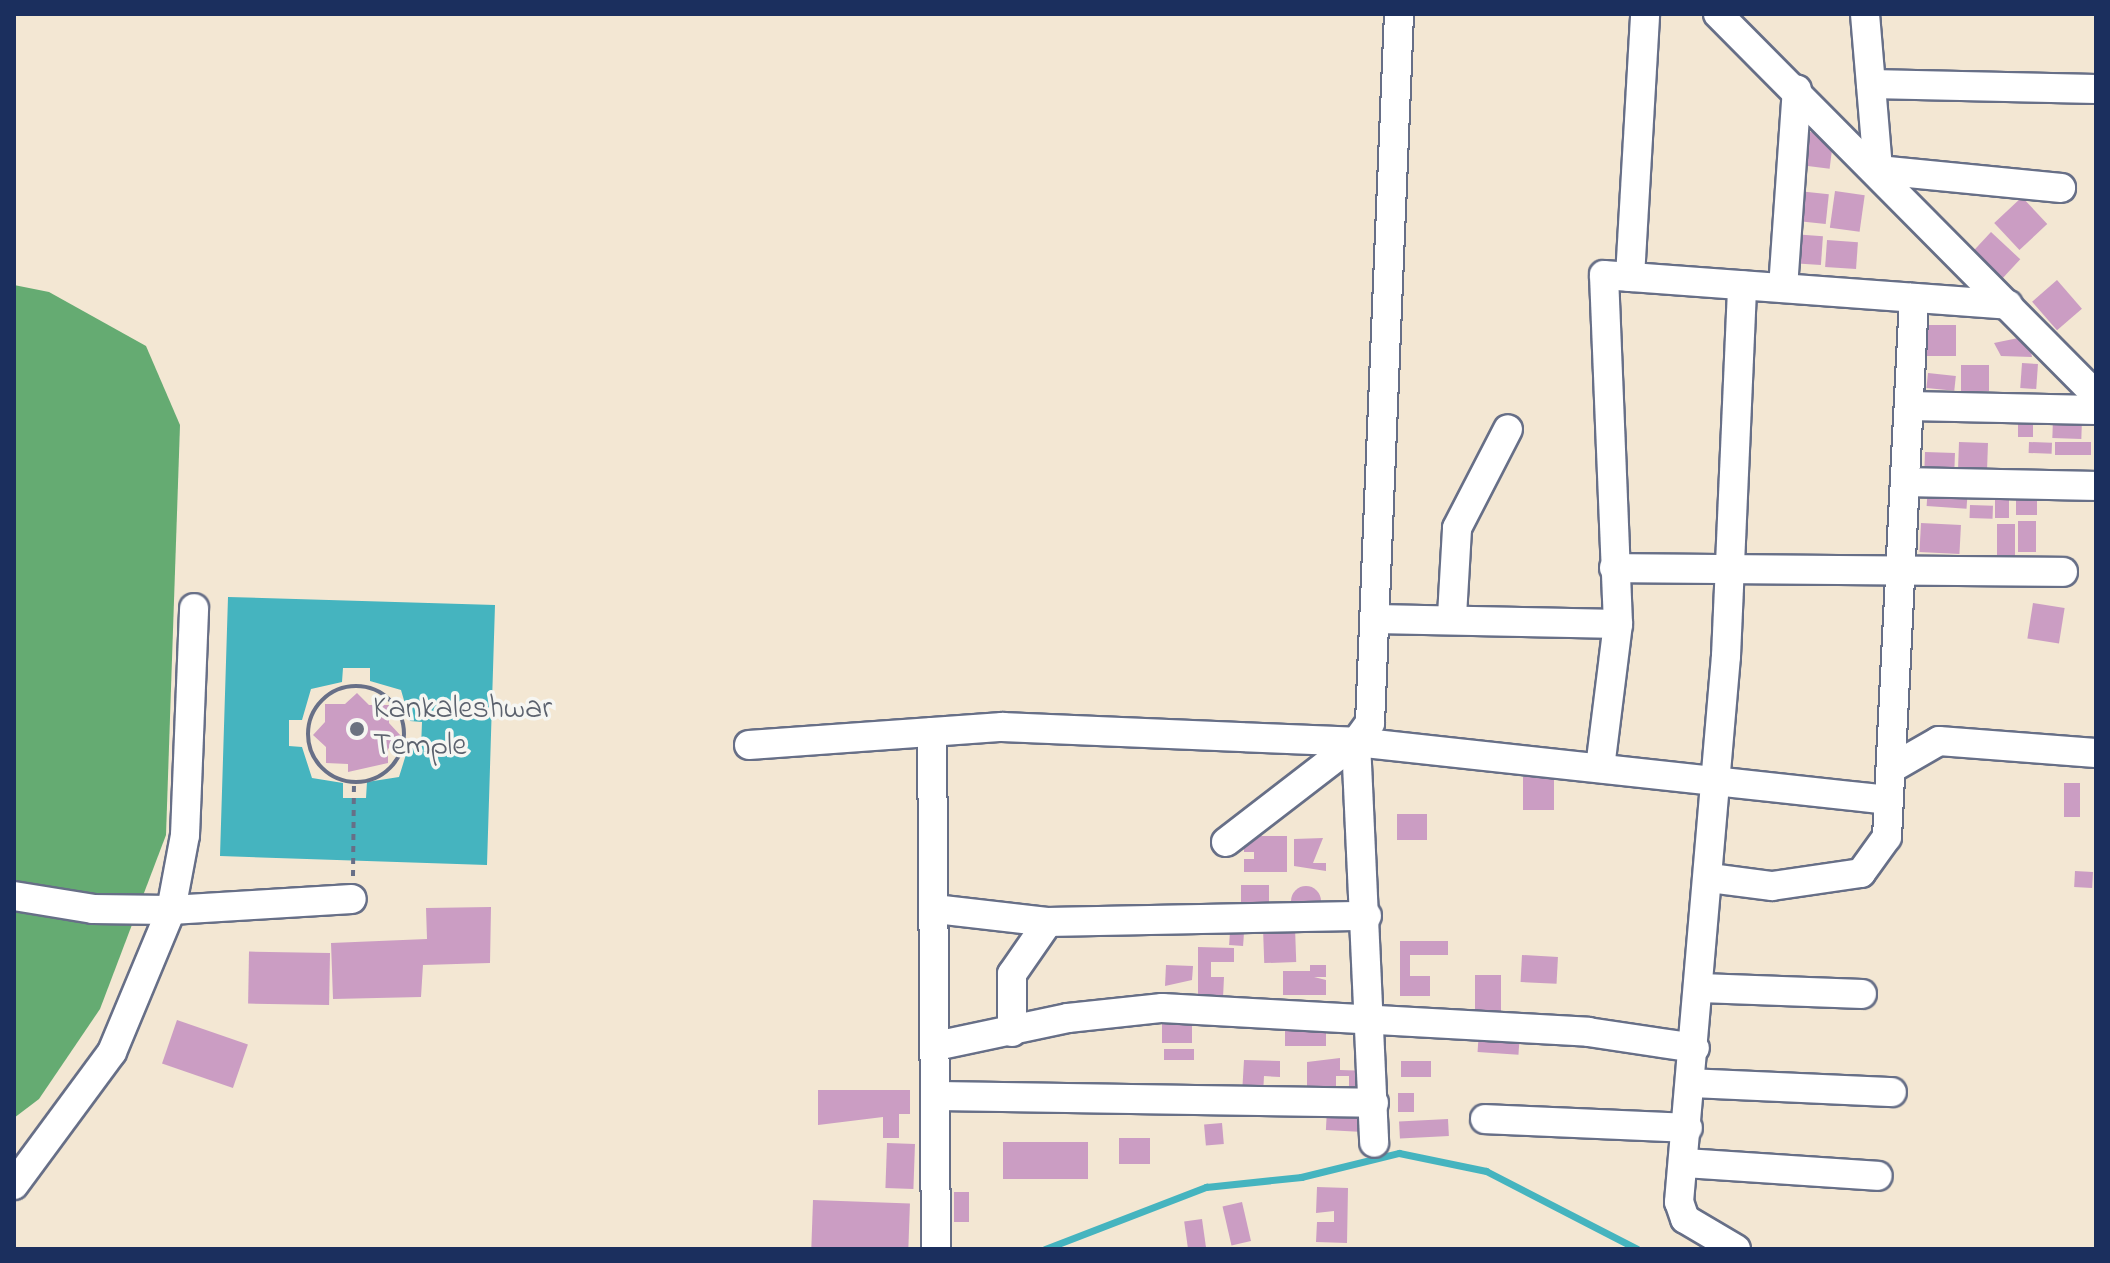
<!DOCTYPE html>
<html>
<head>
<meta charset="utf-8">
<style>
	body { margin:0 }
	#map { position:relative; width:2110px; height:1263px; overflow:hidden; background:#f3e7d3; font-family:"Indie Flower",sans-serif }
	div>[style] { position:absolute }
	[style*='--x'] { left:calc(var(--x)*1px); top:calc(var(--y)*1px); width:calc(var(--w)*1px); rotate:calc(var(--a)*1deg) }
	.forest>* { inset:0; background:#65ab72 }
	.water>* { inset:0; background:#45b4bf }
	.stream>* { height:7px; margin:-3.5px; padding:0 3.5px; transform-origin:3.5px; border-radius:3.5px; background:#45b4bf }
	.building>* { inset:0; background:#cb9dc3; transform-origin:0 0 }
	.round { border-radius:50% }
	.path>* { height:4px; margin-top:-2px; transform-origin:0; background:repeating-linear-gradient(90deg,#676f87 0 6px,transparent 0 12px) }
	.path>.ring { margin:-2px; padding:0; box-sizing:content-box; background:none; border:4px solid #676f87; border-radius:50% }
	.roads { filter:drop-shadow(2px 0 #676f87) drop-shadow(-2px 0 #676f87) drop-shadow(0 2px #676f87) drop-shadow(0 -2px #676f87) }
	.minor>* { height:28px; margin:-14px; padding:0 14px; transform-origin:14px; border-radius:14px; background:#fff }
	.dots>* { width:22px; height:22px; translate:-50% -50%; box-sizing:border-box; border:4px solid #f6f6f2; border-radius:50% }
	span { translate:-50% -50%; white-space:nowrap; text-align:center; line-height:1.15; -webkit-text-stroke:7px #f6f6f2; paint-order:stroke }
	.worship-label { font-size:32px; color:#5b616d }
	.left { translate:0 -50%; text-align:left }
	.frame { position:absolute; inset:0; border:16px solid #1b2f5e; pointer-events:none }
</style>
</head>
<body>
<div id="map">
	<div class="forest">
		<div style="clip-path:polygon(14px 285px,49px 292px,146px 346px,180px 425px,166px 835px,100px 1009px,39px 1099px,14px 1118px)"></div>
	</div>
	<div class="water">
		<div style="clip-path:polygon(evenodd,228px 597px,495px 605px,487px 865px,220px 856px,228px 597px,343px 668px,370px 668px,370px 681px,401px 690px,410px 721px,422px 722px,421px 748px,408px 748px,399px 777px,367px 782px,366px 798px,343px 798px,343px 783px,312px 778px,302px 747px,289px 746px,289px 720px,302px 720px,311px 689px,342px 682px,343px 668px)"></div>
	</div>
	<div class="stream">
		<div style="--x:1045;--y:1249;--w:173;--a:-21.1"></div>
		<div style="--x:1206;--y:1187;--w:96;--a:-6"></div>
		<div style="--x:1301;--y:1177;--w:101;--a:-13.8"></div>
		<div style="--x:1399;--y:1153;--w:89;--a:11.7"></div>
		<div style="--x:1486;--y:1171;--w:170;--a:27.3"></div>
	</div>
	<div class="building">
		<div style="left:1802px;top:131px;width:32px;height:34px;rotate:7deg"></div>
		<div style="left:1798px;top:191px;width:31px;height:30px;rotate:6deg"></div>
		<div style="left:1835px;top:191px;width:30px;height:37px;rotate:8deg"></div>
		<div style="left:2022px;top:197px;width:37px;height:38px;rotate:47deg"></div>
		<div style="left:1991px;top:232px;width:40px;height:30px;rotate:43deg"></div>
		<div style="left:1792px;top:234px;width:31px;height:29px;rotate:4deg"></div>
		<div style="left:1827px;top:240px;width:31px;height:27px;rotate:4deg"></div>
		<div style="left:2057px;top:280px;width:38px;height:33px;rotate:49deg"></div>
		<div style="left:1925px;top:325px;width:31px;height:31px"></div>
		<div style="clip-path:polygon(2028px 336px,2032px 357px,2001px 356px,1994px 343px)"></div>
		<div style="left:2022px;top:363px;width:16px;height:25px;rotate:4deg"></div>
		<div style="left:1961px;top:365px;width:28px;height:26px"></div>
		<div style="left:1928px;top:373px;width:28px;height:15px;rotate:6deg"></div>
		<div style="left:2018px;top:413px;width:15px;height:24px"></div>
		<div style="left:2053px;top:419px;width:29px;height:19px;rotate:2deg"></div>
		<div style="left:1959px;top:442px;width:29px;height:28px;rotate:2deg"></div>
		<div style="left:2029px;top:442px;width:23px;height:11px;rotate:2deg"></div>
		<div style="left:2055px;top:442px;width:36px;height:13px"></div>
		<div style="left:1925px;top:452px;width:30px;height:20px;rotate:2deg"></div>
		<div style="left:1928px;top:486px;width:40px;height:20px;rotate:4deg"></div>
		<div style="left:2016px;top:489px;width:21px;height:26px"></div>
		<div style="left:1995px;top:490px;width:14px;height:28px"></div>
		<div style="left:1970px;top:505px;width:23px;height:13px;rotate:2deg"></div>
		<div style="left:2018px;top:521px;width:18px;height:31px"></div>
		<div style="left:1921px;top:523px;width:40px;height:29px;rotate:3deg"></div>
		<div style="left:1997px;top:524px;width:18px;height:32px"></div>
		<div style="left:2033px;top:603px;width:32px;height:36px;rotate:9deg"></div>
		<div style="clip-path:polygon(357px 693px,369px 705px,389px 705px,389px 723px,401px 736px,388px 749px,388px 763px,348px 772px,348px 764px,326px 763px,326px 747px,313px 735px,325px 722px,325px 704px,345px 704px)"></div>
		<div style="left:1523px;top:777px;width:31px;height:33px"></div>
		<div style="left:2064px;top:783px;width:16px;height:34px"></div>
		<div style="left:1397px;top:814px;width:30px;height:26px"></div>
		<div style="clip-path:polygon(1244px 836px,1287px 836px,1287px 872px,1244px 872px,1244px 859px,1254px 859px,1254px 852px,1244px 852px)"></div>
		<div style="clip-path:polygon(1323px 838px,1313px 863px,1326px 863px,1326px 871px,1294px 866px,1294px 839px)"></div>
		<div style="left:2075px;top:871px;width:18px;height:16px;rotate:3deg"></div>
		<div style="clip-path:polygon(1241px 885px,1269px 885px,1269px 915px,1252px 915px,1252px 903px,1241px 910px)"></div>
		<div class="round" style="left:1291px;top:886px;width:30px;height:30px"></div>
		<div style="clip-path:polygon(491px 907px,490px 963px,423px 965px,421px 997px,333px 999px,331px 943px,427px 939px,426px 908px)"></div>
		<div style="left:1295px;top:927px;width:35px;height:32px;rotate:88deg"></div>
		<div style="left:1230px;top:932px;width:14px;height:13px;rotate:4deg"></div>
		<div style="clip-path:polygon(1400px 941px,1448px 941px,1448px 955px,1410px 955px,1410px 976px,1430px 976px,1430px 996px,1400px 996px)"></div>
		<div style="clip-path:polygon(1198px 947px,1234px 948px,1234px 962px,1211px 962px,1211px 977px,1224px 977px,1223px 998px,1198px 998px)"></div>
		<div style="left:330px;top:953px;width:52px;height:81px;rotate:91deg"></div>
		<div style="left:1522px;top:955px;width:36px;height:27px;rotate:3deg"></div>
		<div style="clip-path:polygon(1166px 965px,1193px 966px,1192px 980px,1165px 986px)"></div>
		<div style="clip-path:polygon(1310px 965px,1326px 965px,1326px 977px,1314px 977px,1326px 980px,1326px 995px,1283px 995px,1283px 971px,1310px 971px)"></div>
		<div style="left:1475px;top:975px;width:26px;height:36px"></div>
		<div style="left:1285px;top:1017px;width:41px;height:29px"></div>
		<div style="left:1162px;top:1018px;width:30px;height:25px"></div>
		<div style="left:177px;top:1020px;width:75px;height:46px;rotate:19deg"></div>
		<div style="left:1479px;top:1031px;width:41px;height:21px;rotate:4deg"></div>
		<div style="left:1194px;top:1049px;width:11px;height:30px;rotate:90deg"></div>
		<div style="clip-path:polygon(1340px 1058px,1340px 1070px,1371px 1071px,1371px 1091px,1349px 1091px,1349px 1076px,1336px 1076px,1336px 1092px,1307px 1092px,1307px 1062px)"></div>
		<div style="clip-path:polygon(1244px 1060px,1280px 1061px,1280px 1077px,1264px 1076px,1263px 1095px,1242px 1094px)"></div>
		<div style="left:1401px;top:1061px;width:30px;height:16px"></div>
		<div style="clip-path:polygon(818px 1090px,910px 1090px,910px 1114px,899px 1114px,899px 1138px,883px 1138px,883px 1117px,818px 1125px)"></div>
		<div style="left:1414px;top:1093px;width:19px;height:16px;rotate:90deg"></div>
		<div style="left:1327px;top:1109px;width:42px;height:21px;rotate:3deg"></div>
		<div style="left:1448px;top:1119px;width:17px;height:49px;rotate:87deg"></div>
		<div style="left:1222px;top:1123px;width:21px;height:18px;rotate:85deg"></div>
		<div style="left:1119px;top:1138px;width:31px;height:26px"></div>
		<div style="left:1088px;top:1142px;width:37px;height:85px;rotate:90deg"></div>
		<div style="left:887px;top:1143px;width:28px;height:45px;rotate:2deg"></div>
		<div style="clip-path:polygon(1317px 1187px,1348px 1188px,1347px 1243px,1316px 1242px,1317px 1222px,1334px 1222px,1334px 1211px,1316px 1213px)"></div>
		<div style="left:954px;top:1192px;width:15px;height:30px"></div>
		<div style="left:813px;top:1200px;width:97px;height:49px;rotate:2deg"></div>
		<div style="left:1242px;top:1202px;width:40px;height:20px;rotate:77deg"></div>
		<div style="left:1202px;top:1219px;width:30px;height:18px;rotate:82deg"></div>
	</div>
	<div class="path">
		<div class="ring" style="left:308px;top:686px;width:92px;height:92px"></div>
		<div style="--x:353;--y:876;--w:93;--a:-89.4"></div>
	</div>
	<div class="roads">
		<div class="minor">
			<div style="--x:1718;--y:14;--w:537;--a:45.23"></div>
			<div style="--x:1865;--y:14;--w:157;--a:85.2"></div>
			<div style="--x:1878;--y:170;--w:184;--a:5.6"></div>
			<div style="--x:1871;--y:84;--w:225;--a:1.3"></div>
			<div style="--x:1630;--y:277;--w:263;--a:-86.7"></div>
			<div style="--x:1783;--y:288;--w:199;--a:-86"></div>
			<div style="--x:1909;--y:406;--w:187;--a:1.2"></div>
			<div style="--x:1905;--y:482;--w:191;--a:1.2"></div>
			<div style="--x:1614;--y:568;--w:449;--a:0.5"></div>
			<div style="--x:1452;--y:616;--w:88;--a:-86.7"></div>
			<div style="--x:1457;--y:528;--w:111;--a:-62.7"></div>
			<div style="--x:1377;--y:619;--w:241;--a:1.2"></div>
			<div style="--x:1618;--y:624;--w:349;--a:-92.3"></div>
			<div style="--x:1604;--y:275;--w:405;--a:4.2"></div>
			<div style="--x:932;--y:732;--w:517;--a:89.56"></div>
			<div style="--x:1356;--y:742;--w:401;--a:87.4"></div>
			<div style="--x:749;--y:745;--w:254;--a:-4.1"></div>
			<div style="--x:1002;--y:727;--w:354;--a:2.4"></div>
			<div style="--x:1356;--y:742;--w:536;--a:6.21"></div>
			<div style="--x:1600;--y:768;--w:145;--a:-82.9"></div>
			<div style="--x:1892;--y:768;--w:54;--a:-29.9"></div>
			<div style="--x:1939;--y:741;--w:157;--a:4.4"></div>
			<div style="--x:1226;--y:842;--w:164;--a:-37.6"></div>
			<div style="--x:1356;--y:742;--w:24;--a:-54"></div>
			<div style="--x:1370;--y:723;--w:710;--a:-87.66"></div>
			<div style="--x:1710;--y:878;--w:63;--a:7.4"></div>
			<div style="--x:1772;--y:886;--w:90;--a:-8.3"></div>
			<div style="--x:1861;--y:873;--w:44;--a:-54.2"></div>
			<div style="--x:1887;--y:837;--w:540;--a:-87.13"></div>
			<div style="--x:14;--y:896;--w:80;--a:9.3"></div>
			<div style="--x:93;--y:909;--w:78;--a:0.7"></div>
			<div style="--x:171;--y:910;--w:181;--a:-3.5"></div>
			<div style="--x:935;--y:909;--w:114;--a:6.6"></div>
			<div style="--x:1701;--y:988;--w:161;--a:2.1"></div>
			<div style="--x:1012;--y:1032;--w:58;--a:-90"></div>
			<div style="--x:1012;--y:974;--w:63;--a:-55.3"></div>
			<div style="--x:1048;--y:922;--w:319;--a:-1.1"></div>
			<div style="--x:936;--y:1046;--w:135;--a:-12"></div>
			<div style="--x:1068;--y:1018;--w:95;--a:-6.1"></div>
			<div style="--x:1162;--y:1008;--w:427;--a:3.2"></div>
			<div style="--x:1588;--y:1032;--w:108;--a:8.5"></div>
			<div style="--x:1690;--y:1083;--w:202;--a:2.6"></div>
			<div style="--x:936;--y:1096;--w:438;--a:0.9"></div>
			<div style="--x:1485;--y:1119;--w:203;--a:2.5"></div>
			<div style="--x:1684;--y:1163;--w:194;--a:3.8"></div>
			<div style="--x:14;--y:1185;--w:165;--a:-53.6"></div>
			<div style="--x:112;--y:1052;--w:154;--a:-67.4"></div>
			<div style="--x:171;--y:910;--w:76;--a:-79.4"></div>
			<div style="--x:185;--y:835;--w:227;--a:-87.7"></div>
			<div style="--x:1736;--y:1249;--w:59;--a:-149.5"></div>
			<div style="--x:1685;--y:1219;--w:18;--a:-109"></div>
			<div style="--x:1679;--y:1202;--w:548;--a:-85.08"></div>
			<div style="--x:1726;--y:656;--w:371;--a:-87.5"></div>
		</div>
	</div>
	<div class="dots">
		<div style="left:357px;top:729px;background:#6b7280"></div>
	</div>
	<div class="worship-label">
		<span class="left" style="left:373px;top:729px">Kankaleshwar<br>Temple</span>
	</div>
	<div class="frame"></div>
</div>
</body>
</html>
